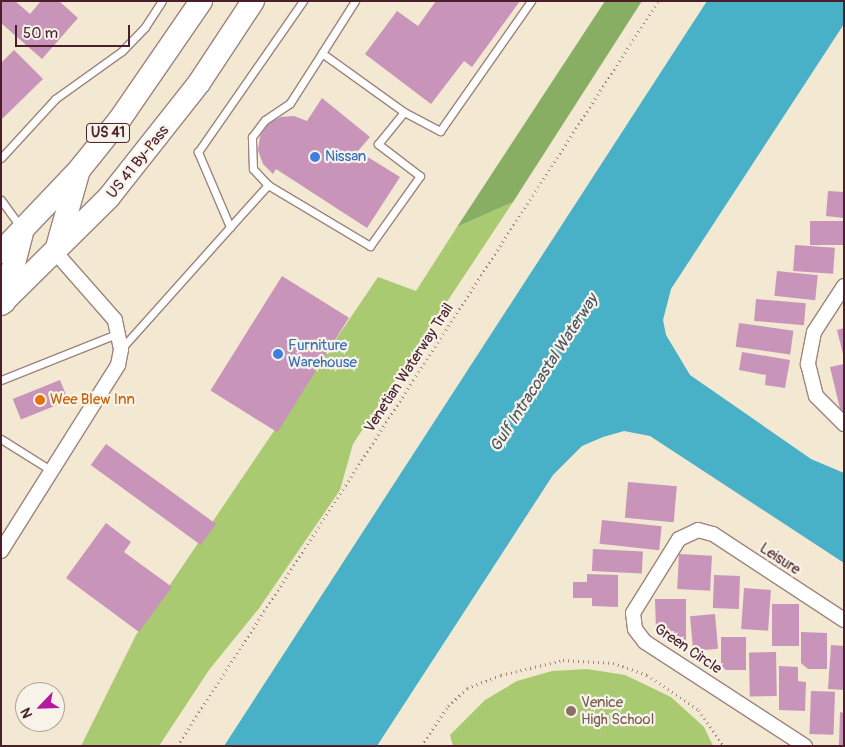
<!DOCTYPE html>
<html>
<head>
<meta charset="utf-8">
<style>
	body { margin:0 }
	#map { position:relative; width:845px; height:747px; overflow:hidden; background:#f3e8d2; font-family:Pangolin,sans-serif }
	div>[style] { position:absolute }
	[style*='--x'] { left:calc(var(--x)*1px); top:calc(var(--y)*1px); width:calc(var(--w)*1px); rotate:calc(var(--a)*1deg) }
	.green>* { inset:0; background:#aaca71 }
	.forest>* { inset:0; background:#87ae63 }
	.water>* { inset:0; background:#48b0c7 }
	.building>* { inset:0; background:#c894b9; transform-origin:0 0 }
	.path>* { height:2.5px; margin-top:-1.25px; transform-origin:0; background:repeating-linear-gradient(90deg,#9e847e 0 1px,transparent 0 5px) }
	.roads { filter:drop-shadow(1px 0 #9e847e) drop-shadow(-1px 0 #9e847e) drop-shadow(0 1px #9e847e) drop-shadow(0 -1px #9e847e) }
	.lane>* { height:7px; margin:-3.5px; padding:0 3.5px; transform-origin:3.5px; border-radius:3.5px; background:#fff }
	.street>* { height:14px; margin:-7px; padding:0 7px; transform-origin:7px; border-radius:7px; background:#fff }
	.primary>* { height:22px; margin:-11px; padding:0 11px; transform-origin:11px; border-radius:11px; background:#fff }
	.dots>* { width:14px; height:14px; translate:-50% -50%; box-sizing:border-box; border:2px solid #f7f3e8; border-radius:50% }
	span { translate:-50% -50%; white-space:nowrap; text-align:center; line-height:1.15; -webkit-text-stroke:4.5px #f7f3e8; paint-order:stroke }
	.shield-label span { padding:1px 4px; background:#f7f3e8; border:1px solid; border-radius:4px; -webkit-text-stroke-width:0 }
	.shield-label { font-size:14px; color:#4a1f2b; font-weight:700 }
	.shop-label { font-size:15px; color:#366cbe }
	.left { translate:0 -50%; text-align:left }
	.street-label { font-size:15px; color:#4a1f2b }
	.food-label { font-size:15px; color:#c56008 }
	.education-label { font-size:15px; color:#785e54 }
	.water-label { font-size:16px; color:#495262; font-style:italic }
	.frame { position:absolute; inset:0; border:2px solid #4a1f2b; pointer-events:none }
	.north { position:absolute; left:15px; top:682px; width:50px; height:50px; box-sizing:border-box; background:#f7f3e8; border:1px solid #b29e9c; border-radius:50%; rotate:246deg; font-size:14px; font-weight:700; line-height:20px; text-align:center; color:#4a1f2b }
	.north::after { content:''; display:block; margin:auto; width:18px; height:22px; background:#b5179e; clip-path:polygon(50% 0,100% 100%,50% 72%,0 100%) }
	.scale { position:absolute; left:15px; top:25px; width:115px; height:22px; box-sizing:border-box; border:2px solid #4a1f2b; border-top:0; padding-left:6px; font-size:15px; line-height:18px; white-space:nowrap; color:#4a1f2b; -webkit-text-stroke:4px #f7f3e8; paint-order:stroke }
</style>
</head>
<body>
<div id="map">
	<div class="green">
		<div style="clip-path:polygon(513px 202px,353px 444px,340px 490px,260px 607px,209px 670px,159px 746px,81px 746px,136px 635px,378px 277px,416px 291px,457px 227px)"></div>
		<div style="clip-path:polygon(587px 669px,625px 675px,671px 697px,704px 727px,713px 746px,453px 746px,450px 735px,485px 700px,517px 681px,552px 671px)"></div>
	</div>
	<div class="forest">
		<div style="clip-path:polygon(605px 1px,642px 1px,513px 202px,457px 227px)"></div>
	</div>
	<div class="water">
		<div style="clip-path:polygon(707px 1px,844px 1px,844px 24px,671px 289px,663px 320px,666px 335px,690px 375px,811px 459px,844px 473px,844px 563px,650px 436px,624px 431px,603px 437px,582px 446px,553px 475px,377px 746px,224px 746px)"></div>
	</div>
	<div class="building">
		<div style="clip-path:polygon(1px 1px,15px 1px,30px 14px,41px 1px,59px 1px,78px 18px,42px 59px,1px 23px)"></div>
		<div style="clip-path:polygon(436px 1px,520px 1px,472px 67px,464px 61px,431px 104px,365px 54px,397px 11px,418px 26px)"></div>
		<div style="clip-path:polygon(14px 50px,43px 79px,1px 120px,1px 63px)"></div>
		<div style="clip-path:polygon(322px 98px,370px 137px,358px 151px,400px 177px,367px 228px,276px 169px,273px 174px,263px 164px,258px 150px,260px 136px,268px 123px,281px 117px,294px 116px,307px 121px)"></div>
		<div style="clip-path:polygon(828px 191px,844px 192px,844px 218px,826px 216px)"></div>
		<div style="left:810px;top:221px;width:34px;height:24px"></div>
		<div style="left:795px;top:245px;width:40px;height:26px;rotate:4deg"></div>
		<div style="left:777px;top:271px;width:41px;height:25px;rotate:6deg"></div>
		<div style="left:282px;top:276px;width:79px;height:135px;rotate:32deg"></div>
		<div style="left:756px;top:299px;width:50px;height:22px;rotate:5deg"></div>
		<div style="left:739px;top:323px;width:55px;height:24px;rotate:8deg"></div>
		<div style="clip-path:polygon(844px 328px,844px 354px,843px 354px,837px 330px)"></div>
		<div style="clip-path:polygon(742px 352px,790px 360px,785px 388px,765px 385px,766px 375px,739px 370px)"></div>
		<div style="clip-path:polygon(844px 364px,844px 412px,841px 413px,830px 367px)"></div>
		<div style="left:60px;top:380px;width:22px;height:51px;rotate:68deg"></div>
		<div style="left:106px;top:444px;width:136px;height:26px;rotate:36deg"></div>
		<div style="left:628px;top:482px;width:49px;height:36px;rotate:5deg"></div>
		<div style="left:602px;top:520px;width:60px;height:24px;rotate:6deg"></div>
		<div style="clip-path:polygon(106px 523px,131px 542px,124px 552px,172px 587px,139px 632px,66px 578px)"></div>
		<div style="left:593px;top:549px;width:50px;height:22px;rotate:3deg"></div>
		<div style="left:679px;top:554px;width:33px;height:35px;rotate:3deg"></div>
		<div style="clip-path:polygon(587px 574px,618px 575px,618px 607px,592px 606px,592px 598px,573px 598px,573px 582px,587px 582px)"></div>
		<div style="left:714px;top:575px;width:26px;height:33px;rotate:2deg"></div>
		<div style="left:744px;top:588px;width:27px;height:41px;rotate:4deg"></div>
		<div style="clip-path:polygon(655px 599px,686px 599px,686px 641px,674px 641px,674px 631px,656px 631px)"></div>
		<div style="left:772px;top:604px;width:27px;height:42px"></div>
		<div style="left:715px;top:614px;width:35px;height:25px;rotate:85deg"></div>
		<div style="clip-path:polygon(801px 632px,827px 633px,827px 669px,808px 669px,801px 663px)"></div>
		<div style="left:721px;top:637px;width:25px;height:33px"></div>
		<div style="clip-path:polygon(831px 645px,844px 646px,844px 690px,828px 689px)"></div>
		<div style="left:776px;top:652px;width:44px;height:27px;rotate:89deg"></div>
		<div style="clip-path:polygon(779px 666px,798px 667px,798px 681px,806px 682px,805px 711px,779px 710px)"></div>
		<div style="left:811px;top:691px;width:24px;height:43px;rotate:2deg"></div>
		<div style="clip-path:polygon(840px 712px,844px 713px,844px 745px,839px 745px)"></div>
	</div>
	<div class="path">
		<div style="--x:177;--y:746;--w:887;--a:-57.15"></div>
		<div style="--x:421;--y:746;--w:48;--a:-56"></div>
		<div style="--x:448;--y:706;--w:26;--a:-43"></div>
		<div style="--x:467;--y:688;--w:36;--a:-21"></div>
		<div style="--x:501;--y:675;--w:64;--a:-13.6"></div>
		<div style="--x:563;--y:660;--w:50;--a:3.4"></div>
		<div style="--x:613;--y:663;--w:36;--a:19"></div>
		<div style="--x:647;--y:675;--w:63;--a:33.9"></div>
		<div style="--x:699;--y:710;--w:44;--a:55.2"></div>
	</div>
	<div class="roads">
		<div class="lane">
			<div style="--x:404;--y:112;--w:41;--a:27.8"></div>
			<div style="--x:440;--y:131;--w:159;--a:-55"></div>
			<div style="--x:1;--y:158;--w:80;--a:-47.5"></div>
			<div style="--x:55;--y:99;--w:82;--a:-35.6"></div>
			<div style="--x:122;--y:51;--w:33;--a:-46"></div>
			<div style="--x:145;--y:27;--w:31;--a:-57"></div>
			<div style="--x:268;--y:185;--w:22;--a:-133"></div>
			<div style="--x:253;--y:169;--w:32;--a:-92"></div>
			<div style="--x:252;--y:137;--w:21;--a:-53"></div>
			<div style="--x:265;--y:120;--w:30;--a:-34"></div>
			<div style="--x:290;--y:103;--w:59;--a:-57.4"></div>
			<div style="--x:1;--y:200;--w:32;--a:54"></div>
			<div style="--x:230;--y:227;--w:57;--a:-47.9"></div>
			<div style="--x:268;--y:185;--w:119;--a:30.9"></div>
			<div style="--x:370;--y:246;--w:86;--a:-54.5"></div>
			<div style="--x:420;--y:176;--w:53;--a:-142.7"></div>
			<div style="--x:378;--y:144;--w:41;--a:-50.9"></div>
			<div style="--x:404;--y:112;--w:101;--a:-144.3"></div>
			<div style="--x:322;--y:53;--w:62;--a:-57.6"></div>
			<div style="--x:121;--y:349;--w:164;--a:-48.2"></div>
			<div style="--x:230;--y:227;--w:82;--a:-113.1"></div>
			<div style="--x:198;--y:152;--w:184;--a:-55.2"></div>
			<div style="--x:1;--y:380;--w:127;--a:-21.7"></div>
			<div style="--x:1;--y:439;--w:60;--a:32.1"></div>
		</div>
		<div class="street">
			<div style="--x:844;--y:286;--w:55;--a:123.1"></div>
			<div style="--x:814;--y:332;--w:33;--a:101"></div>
			<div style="--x:808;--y:364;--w:33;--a:76"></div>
			<div style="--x:816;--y:396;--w:40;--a:45"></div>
			<div style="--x:1;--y:551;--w:220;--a:-57.8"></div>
			<div style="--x:118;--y:365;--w:16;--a:-79"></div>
			<div style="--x:121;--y:349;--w:30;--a:-102"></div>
			<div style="--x:115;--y:320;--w:89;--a:-131.4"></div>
			<div style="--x:805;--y:746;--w:191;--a:-147"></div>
			<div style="--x:645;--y:642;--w:16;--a:-128"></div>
			<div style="--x:635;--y:629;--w:16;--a:-97"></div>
			<div style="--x:633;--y:613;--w:87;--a:-58.1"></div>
			<div style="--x:679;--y:539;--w:21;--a:-25"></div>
			<div style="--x:698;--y:530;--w:16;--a:15"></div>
			<div style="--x:713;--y:534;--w:157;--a:33.3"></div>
		</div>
		<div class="primary">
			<div style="--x:56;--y:251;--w:81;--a:-74.2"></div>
			<div style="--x:1;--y:252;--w:113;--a:-46.4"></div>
			<div style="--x:79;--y:170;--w:65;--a:-51.2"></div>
			<div style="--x:120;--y:119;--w:143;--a:-55.5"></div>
			<div style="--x:4;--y:302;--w:71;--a:-75.4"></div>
			<div style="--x:1;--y:304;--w:152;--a:-44.7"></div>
			<div style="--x:109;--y:197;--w:145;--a:-51.7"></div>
			<div style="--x:199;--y:83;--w:98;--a:-56.6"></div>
		</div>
	</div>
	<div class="dots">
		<div style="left:315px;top:157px;background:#3f7fe0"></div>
		<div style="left:278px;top:354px;background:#3f7fe0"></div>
		<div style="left:40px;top:400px;background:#e8710a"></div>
		<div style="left:571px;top:711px;background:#8d6e63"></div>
	</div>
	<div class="shield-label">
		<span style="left:108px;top:133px">US 41</span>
	</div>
	<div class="shop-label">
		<span class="left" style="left:325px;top:157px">Nissan</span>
		<span class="left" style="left:288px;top:354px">Furniture<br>Warehouse</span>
	</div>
	<div class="street-label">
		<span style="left:138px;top:162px;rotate:-51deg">US 41 By-Pass</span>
		<span style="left:409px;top:368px;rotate:-57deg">Venetian Waterway Trail</span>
		<span style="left:780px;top:559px;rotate:33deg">Leisure</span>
		<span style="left:688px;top:649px;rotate:34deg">Green Circle</span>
	</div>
	<div class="food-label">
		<span class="left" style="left:50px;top:400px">Wee Blew Inn</span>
	</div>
	<div class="education-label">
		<span class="left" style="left:581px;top:711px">Venice<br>High School</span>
	</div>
	<div class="water-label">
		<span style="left:544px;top:373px;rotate:-57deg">Gulf Intracoastal Waterway</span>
	</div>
	<div class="frame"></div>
	<div class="north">N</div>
	<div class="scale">50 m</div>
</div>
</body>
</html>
